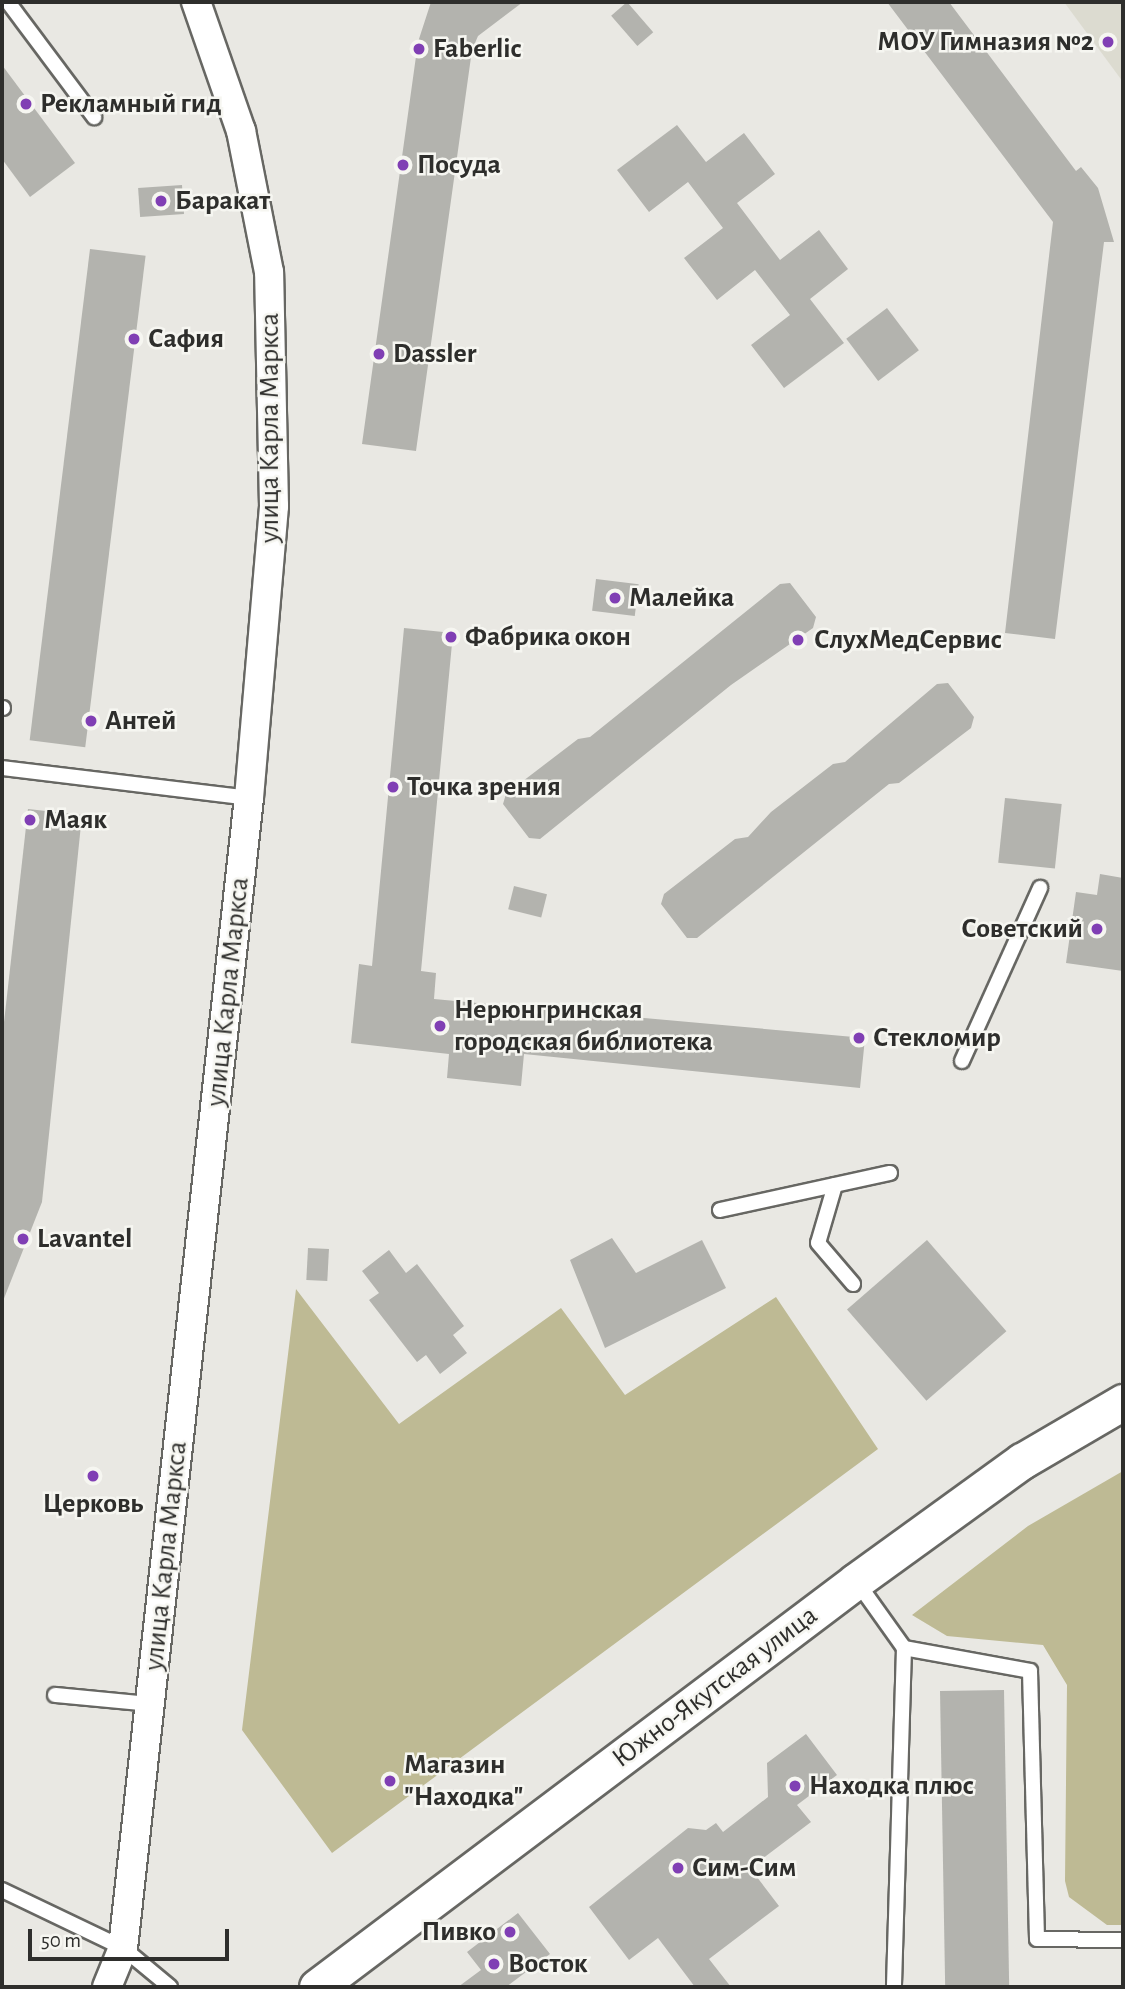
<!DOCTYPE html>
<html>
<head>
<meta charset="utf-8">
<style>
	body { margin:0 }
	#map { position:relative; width:1125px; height:1989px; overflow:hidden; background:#e9e8e3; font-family:"Alegreya Sans",sans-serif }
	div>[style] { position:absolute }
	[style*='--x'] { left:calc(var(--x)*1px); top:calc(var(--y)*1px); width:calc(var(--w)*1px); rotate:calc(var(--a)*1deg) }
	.built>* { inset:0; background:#dcdbd0 }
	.forest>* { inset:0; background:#beba94 }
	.building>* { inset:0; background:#b3b3ae; transform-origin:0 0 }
	.roads { filter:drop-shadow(2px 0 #676763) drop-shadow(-2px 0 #676763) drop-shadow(0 2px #676763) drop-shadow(0 -2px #676763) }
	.service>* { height:14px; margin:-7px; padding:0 7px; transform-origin:7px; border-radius:7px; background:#fff }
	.minor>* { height:28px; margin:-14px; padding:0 14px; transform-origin:14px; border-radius:14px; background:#fff }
	.tertiary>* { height:35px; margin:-17.5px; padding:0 17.5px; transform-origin:17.5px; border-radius:17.5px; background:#fff }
	.dots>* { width:19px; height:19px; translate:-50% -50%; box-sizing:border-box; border:4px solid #f6f6f1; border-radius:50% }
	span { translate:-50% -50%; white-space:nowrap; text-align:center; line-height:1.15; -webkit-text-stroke:5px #f6f6f1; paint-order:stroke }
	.poi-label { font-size:28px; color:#2e2e2c; font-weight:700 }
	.right { translate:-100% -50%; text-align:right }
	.left { translate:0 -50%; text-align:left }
	.street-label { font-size:28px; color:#2e2e2c }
	.frame { position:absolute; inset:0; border:4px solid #2e2e2c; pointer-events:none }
	.scale { position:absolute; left:28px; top:1929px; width:201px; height:32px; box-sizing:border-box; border:4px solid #2e2e2c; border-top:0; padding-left:9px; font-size:21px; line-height:24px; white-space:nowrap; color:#2e2e2c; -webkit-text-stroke:5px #f6f6f1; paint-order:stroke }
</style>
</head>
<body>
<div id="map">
	<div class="built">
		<div style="clip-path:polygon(1064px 2px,1123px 2px,1123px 82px)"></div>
	</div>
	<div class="forest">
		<div style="clip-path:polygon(296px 1289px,399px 1424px,561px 1308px,625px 1395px,776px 1297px,878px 1449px,332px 1853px,242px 1730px)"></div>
		<div style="clip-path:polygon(1123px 1471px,1123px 1925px,1107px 1925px,1069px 1897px,1065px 1881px,1067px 1685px,1043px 1645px,947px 1636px,912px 1615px,1028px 1526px)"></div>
	</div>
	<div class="building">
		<div style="clip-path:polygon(431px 2px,523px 2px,478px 36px,472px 50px,416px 451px,362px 444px,418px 42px)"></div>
		<div style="left:627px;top:2px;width:40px;height:21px;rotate:49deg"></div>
		<div style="clip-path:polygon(887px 2px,949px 2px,1076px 171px,1081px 167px,1098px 188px,1114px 242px,1104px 242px,1055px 639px,1005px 633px,1053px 222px)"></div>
		<div style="clip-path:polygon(2px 65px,75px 163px,30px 197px,2px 159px)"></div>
		<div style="clip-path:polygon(677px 125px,706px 162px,744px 133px,775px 174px,737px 203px,780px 260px,819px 230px,848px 269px,810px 299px,844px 343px,784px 388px,751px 345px,790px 315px,755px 270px,717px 300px,684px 258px,723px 228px,688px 182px,649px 212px,617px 170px)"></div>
		<div style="left:182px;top:185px;width:29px;height:44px;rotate:86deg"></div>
		<div style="left:90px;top:249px;width:56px;height:495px;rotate:7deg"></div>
		<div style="left:887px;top:308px;width:53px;height:51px;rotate:53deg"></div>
		<div style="left:596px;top:579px;width:43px;height:32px;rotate:7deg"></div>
		<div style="clip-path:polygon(790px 583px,816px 617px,813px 628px,731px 685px,540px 839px,529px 838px,503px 804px,506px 794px,578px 739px,590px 737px,780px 584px)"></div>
		<div style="clip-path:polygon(404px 628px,453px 633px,421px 971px,436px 973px,434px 999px,865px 1038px,860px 1088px,524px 1054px,521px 1086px,447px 1078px,449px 1054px,351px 1043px,359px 964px,372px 966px)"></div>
		<div style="clip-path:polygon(948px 683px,974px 717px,971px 728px,899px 783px,889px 784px,697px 938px,687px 938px,661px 904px,664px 894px,735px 839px,748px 837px,771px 812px,833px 764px,845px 762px,937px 684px)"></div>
		<div style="left:1005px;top:798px;width:57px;height:65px;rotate:6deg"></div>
		<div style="clip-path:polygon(28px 809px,82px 815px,42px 1202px,3px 1301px,2px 1040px)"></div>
		<div style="clip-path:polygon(1100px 874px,1123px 878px,1123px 971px,1066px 963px,1076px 892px,1097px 895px)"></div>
		<div style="left:514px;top:886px;width:34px;height:24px;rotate:14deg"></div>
		<div style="clip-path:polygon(612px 1238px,636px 1273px,702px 1240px,726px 1288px,605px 1348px,570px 1260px)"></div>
		<div style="left:927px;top:1240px;width:121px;height:106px;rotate:49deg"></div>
		<div style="left:308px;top:1248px;width:21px;height:32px;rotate:3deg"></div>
		<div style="clip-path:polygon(389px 1250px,406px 1273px,417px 1264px,464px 1326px,453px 1335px,467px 1353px,440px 1374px,426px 1355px,417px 1362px,369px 1300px,379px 1293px,362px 1271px)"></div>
		<div style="left:1004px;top:1690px;width:297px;height:64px;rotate:89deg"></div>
		<div style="clip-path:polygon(806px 1734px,837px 1775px,797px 1805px,811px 1822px,750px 1868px,779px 1906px,709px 1959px,731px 1987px,695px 1987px,658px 1938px,629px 1960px,589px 1907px,688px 1828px,706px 1830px,716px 1823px,723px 1832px,768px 1797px,767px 1763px)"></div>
		<div style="clip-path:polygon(518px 1913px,550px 1954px,506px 1987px,458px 1987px,481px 1970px,467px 1952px)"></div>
	</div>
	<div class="roads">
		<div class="service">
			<div style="--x:8;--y:2;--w:144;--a:53.2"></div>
			<div style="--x:2;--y:708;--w:1;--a:0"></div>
			<div style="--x:2;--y:768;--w:249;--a:6.9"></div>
			<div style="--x:962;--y:1061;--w:190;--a:-65.7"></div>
			<div style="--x:835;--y:1185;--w:60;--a:106.3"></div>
			<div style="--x:818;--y:1243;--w:54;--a:49.5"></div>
			<div style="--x:720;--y:1210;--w:174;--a:-12.3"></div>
			<div style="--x:857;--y:1582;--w:81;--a:54.5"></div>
			<div style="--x:904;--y:1648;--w:339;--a:91.7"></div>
			<div style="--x:904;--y:1648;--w:128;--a:10.3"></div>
			<div style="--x:1030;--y:1671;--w:268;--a:88.5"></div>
			<div style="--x:1037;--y:1939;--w:86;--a:0.7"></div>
			<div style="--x:55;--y:1695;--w:95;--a:5.4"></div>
			<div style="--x:2;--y:1890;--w:134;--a:25.6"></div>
			<div style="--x:123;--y:1948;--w:61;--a:39.7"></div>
		</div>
		<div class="minor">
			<div style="--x:107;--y:1987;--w:42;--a:-67.7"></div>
			<div style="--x:123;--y:1948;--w:1157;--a:-83.75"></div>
			<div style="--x:249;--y:798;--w:293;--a:-85.1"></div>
			<div style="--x:274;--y:506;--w:234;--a:-91.2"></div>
			<div style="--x:269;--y:272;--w:144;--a:-101.2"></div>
			<div style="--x:241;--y:131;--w:137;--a:-109.2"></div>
		</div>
		<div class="tertiary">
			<div style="--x:317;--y:1987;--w:675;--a:-36.99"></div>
			<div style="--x:856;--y:1581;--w:205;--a:-35.9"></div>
			<div style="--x:1022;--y:1461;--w:117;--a:-30.3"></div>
		</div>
	</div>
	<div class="dots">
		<div style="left:1108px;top:42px;background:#803fb4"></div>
		<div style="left:419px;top:49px;background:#803fb4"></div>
		<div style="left:26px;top:104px;background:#803fb4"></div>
		<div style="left:403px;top:165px;background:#803fb4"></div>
		<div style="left:161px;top:201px;background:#803fb4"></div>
		<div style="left:134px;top:339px;background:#803fb4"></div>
		<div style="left:379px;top:354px;background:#803fb4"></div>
		<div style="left:615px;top:598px;background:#803fb4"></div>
		<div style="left:451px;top:637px;background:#803fb4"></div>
		<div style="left:798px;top:640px;background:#803fb4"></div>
		<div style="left:91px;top:721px;background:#803fb4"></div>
		<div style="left:393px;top:787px;background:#803fb4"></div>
		<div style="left:30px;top:820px;background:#803fb4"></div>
		<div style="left:1097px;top:929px;background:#803fb4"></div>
		<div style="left:440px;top:1026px;background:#803fb4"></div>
		<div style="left:859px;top:1038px;background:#803fb4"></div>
		<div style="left:23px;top:1239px;background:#803fb4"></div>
		<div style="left:93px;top:1476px;background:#803fb4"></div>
		<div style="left:390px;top:1781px;background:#803fb4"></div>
		<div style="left:795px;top:1786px;background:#803fb4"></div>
		<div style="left:678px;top:1868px;background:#803fb4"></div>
		<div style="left:510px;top:1932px;background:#803fb4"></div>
		<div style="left:494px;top:1964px;background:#803fb4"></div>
	</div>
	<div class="poi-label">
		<span class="right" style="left:1094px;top:42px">МОУ Гимназия №2</span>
		<span class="left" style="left:433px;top:49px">Faberlic</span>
		<span class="left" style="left:40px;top:104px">Рекламный гид</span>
		<span class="left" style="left:417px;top:165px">Посуда</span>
		<span class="left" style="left:175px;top:201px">Баракат</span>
		<span class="left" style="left:148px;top:339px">Сафия</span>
		<span class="left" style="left:393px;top:354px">Dassler</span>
		<span class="left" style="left:629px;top:598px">Малейка</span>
		<span class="left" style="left:465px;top:637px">Фабрика окон</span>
		<span class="left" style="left:814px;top:640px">СлухМедСервис</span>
		<span class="left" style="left:105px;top:721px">Антей</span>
		<span class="left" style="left:407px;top:787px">Точка зрения</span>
		<span class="left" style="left:44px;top:820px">Маяк</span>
		<span class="right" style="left:1083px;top:929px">Советский</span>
		<span class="left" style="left:454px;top:1026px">Нерюнгринская<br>городская библиотека</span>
		<span class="left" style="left:873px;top:1038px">Стекломир</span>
		<span class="left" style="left:37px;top:1239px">Lavantel</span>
		<span style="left:93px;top:1504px">Церковь</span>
		<span class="left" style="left:404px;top:1781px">Магазин<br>"Находка"</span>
		<span class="left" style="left:809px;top:1786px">Находка плюс</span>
		<span class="left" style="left:692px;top:1868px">Сим-Сим</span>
		<span class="right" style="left:496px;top:1932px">Пивко</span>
		<span class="left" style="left:508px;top:1964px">Восток</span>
	</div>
	<div class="street-label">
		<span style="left:270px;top:428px;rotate:-90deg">улица Карла Маркса</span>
		<span style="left:228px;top:992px;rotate:-84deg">улица Карла Маркса</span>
		<span style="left:166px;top:1556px;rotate:-84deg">улица Карла Маркса</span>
		<span style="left:715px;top:1687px;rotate:-37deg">Южно-Якутская улица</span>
	</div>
	<div class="frame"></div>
	<div class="scale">50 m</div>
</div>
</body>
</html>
